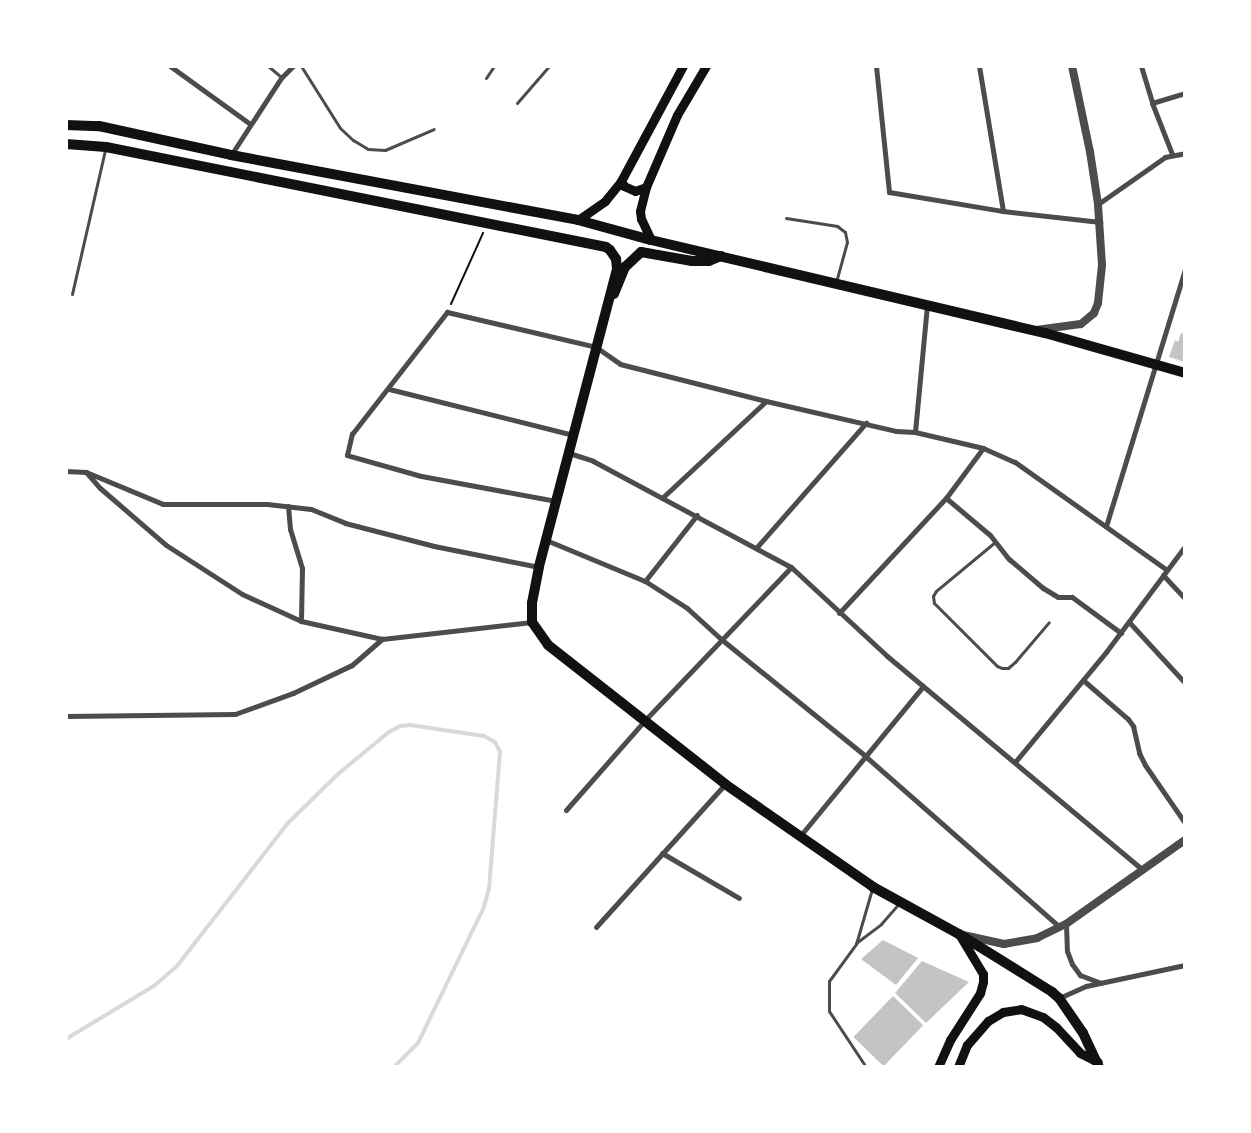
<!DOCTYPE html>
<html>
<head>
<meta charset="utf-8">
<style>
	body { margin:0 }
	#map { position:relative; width:1251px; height:1133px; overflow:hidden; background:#fff; font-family:"Golos Text",sans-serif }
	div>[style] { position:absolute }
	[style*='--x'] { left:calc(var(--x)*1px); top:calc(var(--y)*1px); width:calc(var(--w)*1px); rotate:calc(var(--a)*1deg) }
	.stream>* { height:4px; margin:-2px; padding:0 2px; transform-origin:2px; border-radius:2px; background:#d9d9d9 }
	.building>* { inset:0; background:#c4c4c4; transform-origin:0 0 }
	.path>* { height:2px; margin:-1px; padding:0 1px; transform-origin:1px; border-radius:1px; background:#111 }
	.service>* { height:3px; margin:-1.5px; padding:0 1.5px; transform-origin:1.5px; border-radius:1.5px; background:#4c4c4c }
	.minor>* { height:5px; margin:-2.5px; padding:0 2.5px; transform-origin:2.5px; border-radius:2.5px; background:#4c4c4c }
	.tertiary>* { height:8px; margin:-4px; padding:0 4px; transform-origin:4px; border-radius:4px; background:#4c4c4c }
	.secondary>* { height:9px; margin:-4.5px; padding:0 4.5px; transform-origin:4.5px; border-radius:4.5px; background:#111 }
	.primary>* { height:9px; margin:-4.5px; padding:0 4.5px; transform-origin:4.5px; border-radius:4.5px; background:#111 }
	.trunk>* { height:10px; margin:-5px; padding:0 5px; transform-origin:5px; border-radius:5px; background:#111 }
	span { translate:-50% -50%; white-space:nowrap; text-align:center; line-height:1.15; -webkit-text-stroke:4px #fff; paint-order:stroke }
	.frame { position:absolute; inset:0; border:68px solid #fff; pointer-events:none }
</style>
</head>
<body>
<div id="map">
	<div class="stream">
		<div style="--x:66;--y:1039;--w:103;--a:-31.1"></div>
		<div style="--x:154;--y:986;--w:30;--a:-41"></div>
		<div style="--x:177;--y:966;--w:181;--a:-52.2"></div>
		<div style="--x:288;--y:823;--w:70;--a:-44.4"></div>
		<div style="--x:338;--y:774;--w:66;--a:-39.5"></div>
		<div style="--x:389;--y:732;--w:13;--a:-29"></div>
		<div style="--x:400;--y:726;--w:10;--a:-6"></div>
		<div style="--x:410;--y:725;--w:75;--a:8.5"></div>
		<div style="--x:484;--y:736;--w:13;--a:29"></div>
		<div style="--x:495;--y:742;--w:11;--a:63"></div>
		<div style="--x:500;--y:752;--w:136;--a:94.6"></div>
		<div style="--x:489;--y:888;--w:20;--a:105"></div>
		<div style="--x:484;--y:907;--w:151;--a:115.9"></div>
		<div style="--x:418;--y:1043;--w:34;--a:135"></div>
	</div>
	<div class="building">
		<div style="clip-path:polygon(1181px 333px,1185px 334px,1185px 362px,1169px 357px,1175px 340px,1178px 342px)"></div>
		<div style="clip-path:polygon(883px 940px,918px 958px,896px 985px,861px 959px)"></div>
		<div style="clip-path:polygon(922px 961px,969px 982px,926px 1023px,895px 993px)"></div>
		<div style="left:893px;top:996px;width:42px;height:57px;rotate:44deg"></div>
	</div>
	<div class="path">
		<div style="--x:451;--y:304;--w:78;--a:-65.7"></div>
	</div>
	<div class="service">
		<div style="--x:268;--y:66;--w:17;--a:40"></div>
		<div style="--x:301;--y:66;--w:73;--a:57.8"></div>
		<div style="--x:340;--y:128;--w:18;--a:43"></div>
		<div style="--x:353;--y:140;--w:17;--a:31"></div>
		<div style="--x:368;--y:149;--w:17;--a:3"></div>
		<div style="--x:385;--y:150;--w:53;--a:-23.2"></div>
		<div style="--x:486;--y:78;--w:14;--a:-56"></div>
		<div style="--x:517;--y:103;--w:49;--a:-49.1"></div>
		<div style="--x:786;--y:218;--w:52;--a:8.9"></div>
		<div style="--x:837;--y:226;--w:10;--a:37"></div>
		<div style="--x:845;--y:232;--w:10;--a:79"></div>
		<div style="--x:847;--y:242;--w:41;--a:105.4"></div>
		<div style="--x:72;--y:294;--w:148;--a:-77.1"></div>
		<div style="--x:995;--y:542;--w:77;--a:140.3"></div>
		<div style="--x:936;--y:591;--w:6;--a:121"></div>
		<div style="--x:933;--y:596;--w:7;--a:82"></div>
		<div style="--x:934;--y:603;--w:89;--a:45"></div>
		<div style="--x:997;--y:666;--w:5;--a:22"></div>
		<div style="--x:1002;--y:668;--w:6;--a:0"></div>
		<div style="--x:1008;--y:668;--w:9;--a:-41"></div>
		<div style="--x:1015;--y:662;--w:52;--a:-49.6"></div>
		<div style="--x:856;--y:943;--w:31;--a:-37"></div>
		<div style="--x:881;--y:924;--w:28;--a:-49"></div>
		<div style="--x:866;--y:1067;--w:67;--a:-123.5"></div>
		<div style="--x:829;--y:1011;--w:30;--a:-90"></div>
		<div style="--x:829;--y:981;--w:46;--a:-53.9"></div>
		<div style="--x:856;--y:944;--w:57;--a:-73.8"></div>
	</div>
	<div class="minor">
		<div style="--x:170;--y:66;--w:99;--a:35.9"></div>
		<div style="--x:876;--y:66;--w:127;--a:84.1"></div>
		<div style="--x:889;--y:192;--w:116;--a:9.5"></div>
		<div style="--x:1003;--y:211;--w:98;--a:6.5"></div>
		<div style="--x:979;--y:66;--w:147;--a:80.6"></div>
		<div style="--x:1141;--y:66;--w:39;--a:73"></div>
		<div style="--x:1152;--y:103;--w:55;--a:68.6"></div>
		<div style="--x:1152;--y:103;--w:34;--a:-17"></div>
		<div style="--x:231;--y:155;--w:92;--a:-57"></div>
		<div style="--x:281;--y:78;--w:17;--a:-45"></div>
		<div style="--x:1098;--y:204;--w:82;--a:-35"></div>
		<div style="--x:1165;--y:157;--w:20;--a:-11"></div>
		<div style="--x:389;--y:389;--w:190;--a:14"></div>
		<div style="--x:915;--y:432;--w:128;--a:-84.6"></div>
		<div style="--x:569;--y:453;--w:25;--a:18"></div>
		<div style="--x:593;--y:461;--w:225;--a:28.2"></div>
		<div style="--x:791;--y:567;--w:131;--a:42.8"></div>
		<div style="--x:887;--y:656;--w:332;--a:39.9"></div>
		<div style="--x:66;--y:471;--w:20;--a:3"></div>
		<div style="--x:86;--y:472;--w:21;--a:49"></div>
		<div style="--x:100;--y:488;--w:87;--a:40.8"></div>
		<div style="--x:166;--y:545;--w:90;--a:32.8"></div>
		<div style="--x:242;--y:594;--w:65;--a:24.6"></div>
		<div style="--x:301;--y:621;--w:83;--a:12.5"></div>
		<div style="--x:86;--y:472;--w:83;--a:22.6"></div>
		<div style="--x:163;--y:504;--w:104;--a:0"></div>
		<div style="--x:267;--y:504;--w:44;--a:6.5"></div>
		<div style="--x:311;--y:509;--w:37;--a:22"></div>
		<div style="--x:345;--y:523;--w:92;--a:14.5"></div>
		<div style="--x:434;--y:546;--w:107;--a:11.3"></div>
		<div style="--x:662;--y:498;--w:142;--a:-43"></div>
		<div style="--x:946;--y:498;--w:57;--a:40.1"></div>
		<div style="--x:990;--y:535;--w:31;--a:52"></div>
		<div style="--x:1009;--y:559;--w:45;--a:40.5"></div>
		<div style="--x:1043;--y:588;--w:17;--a:31"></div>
		<div style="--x:1058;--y:597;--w:14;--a:0"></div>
		<div style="--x:1072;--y:597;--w:61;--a:36.3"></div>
		<div style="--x:556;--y:501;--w:137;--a:-169.5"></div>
		<div style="--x:421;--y:476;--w:77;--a:-164.2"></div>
		<div style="--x:347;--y:455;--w:22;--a:-77"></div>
		<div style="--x:352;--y:434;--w:155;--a:-52.1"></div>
		<div style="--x:447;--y:312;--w:153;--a:13.2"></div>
		<div style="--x:596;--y:347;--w:29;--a:35"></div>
		<div style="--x:620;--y:364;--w:151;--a:14.2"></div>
		<div style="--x:766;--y:401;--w:133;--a:13"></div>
		<div style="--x:896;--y:431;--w:19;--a:3"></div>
		<div style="--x:915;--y:432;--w:70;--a:13.2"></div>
		<div style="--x:983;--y:448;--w:35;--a:24"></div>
		<div style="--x:1015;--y:462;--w:186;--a:35.4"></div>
		<div style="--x:288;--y:506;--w:23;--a:85"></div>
		<div style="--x:290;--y:529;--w:41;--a:72.9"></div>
		<div style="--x:302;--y:568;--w:53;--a:91.1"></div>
		<div style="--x:1106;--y:526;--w:268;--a:-72.9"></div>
		<div style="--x:546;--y:540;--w:107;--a:22.5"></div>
		<div style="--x:645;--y:581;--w:50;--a:32.7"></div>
		<div style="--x:687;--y:608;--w:46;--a:42.4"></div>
		<div style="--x:721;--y:639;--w:184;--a:39"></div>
		<div style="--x:864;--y:755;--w:261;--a:41.3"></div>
		<div style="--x:756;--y:548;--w:167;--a:-48.7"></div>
		<div style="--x:1163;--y:575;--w:33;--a:47"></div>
		<div style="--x:645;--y:581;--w:84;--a:-51.8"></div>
		<div style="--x:839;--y:613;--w:157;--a:-47.1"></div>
		<div style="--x:946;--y:498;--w:62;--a:-53.5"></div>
		<div style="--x:1129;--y:622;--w:83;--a:47.4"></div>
		<div style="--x:1083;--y:680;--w:60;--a:40.9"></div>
		<div style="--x:1128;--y:719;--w:9;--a:54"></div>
		<div style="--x:1133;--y:726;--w:28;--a:77"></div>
		<div style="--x:1139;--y:753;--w:13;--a:63"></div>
		<div style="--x:1145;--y:765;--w:70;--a:55.4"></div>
		<div style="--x:66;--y:716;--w:169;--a:-0.7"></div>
		<div style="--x:235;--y:714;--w:62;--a:-19.9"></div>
		<div style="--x:293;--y:693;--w:65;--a:-25.4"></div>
		<div style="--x:352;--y:665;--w:40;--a:-41"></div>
		<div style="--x:382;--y:639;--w:151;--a:-6.5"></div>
		<div style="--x:1015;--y:762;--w:143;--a:-50.4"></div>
		<div style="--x:1106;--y:652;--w:132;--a:-53.3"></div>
		<div style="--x:566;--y:810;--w:120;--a:-48.7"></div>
		<div style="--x:645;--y:720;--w:211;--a:-46.3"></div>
		<div style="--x:800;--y:836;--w:194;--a:-50.6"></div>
		<div style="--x:662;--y:853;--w:89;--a:30.3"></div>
		<div style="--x:1066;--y:924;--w:27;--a:88"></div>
		<div style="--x:1067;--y:951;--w:14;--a:69"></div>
		<div style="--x:1072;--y:964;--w:14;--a:54"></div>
		<div style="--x:1080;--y:975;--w:22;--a:21"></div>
		<div style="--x:596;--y:927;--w:193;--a:-47.9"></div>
		<div style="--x:1059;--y:998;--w:30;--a:-24"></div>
		<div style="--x:1086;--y:986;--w:101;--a:-12"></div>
	</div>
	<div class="tertiary">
		<div style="--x:1036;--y:330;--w:45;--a:-7.6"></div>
		<div style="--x:1081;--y:324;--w:17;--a:-40"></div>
		<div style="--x:1094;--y:313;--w:11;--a:-68"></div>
		<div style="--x:1098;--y:303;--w:38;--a:-84"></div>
		<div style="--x:1102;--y:265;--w:61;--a:-93.8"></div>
		<div style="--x:1098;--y:204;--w:53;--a:-98.7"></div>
		<div style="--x:1090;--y:152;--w:88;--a:-101.8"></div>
		<div style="--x:963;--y:935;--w:42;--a:12.4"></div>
		<div style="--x:1004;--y:944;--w:34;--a:-10"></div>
		<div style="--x:1037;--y:938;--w:32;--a:-26"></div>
		<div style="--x:1066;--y:924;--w:146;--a:-35.2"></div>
	</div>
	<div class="secondary">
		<div style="--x:621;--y:181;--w:6;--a:59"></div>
		<div style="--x:624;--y:186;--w:12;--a:24"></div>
		<div style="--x:635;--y:191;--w:12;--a:-20"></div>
		<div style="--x:578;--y:220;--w:33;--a:-35"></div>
		<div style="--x:605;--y:201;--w:26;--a:-51"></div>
		<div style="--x:621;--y:181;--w:131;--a:-61.7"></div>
		<div style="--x:651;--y:240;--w:23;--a:-115"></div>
		<div style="--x:641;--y:219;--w:8;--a:-97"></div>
		<div style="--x:640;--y:211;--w:25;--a:-76"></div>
		<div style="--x:646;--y:187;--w:78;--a:-66.7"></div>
		<div style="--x:677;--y:115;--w:57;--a:-59.4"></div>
	</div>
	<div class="primary">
		<div style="--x:938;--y:1067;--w:30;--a:-66"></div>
		<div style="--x:950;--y:1040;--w:56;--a:-57.4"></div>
		<div style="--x:980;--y:993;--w:11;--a:-75"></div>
		<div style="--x:983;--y:982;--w:8;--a:-90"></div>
		<div style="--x:983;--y:974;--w:47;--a:-121"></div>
		<div style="--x:958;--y:1067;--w:24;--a:-68"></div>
		<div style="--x:967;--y:1045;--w:32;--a:-49"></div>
		<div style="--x:988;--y:1021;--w:17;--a:-31"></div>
		<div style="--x:1003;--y:1012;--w:18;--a:-9"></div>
		<div style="--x:1021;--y:1009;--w:23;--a:20"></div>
		<div style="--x:1043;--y:1017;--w:16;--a:38"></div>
		<div style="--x:1056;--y:1027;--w:35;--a:47"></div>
		<div style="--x:1080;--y:1053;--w:20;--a:27"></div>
	</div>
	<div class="trunk">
		<div style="--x:66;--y:125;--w:33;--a:2"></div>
		<div style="--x:99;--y:126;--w:135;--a:12.4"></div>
		<div style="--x:231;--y:155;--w:353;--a:10.6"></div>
		<div style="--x:578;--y:220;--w:76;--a:15.3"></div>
		<div style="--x:651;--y:240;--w:405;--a:13.3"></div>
		<div style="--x:1045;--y:333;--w:146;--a:15.9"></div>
		<div style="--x:66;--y:144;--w:40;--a:4.3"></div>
		<div style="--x:106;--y:147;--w:510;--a:11.31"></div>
		<div style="--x:606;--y:247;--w:5;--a:37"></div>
		<div style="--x:610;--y:250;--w:11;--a:56"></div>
		<div style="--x:616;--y:259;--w:10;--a:84"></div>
		<div style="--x:617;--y:269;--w:308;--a:104.7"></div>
		<div style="--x:539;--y:567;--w:37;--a:101"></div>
		<div style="--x:532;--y:603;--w:19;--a:90"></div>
		<div style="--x:532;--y:622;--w:28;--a:55"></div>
		<div style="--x:548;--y:645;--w:225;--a:38.1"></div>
		<div style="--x:725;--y:784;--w:180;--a:34.8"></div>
		<div style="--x:873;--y:887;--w:98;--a:28.7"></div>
		<div style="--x:959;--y:934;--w:110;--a:31.9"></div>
		<div style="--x:1052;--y:992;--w:9;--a:41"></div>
		<div style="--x:1059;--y:998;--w:42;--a:55.6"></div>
		<div style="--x:1083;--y:1033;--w:38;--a:65"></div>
		<div style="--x:614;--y:294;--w:29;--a:-68"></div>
		<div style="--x:625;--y:267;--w:22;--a:-43"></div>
		<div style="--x:641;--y:252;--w:52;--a:10"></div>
		<div style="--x:692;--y:261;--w:17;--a:0"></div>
		<div style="--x:709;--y:261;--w:13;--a:-23"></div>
	</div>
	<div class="frame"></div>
</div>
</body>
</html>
